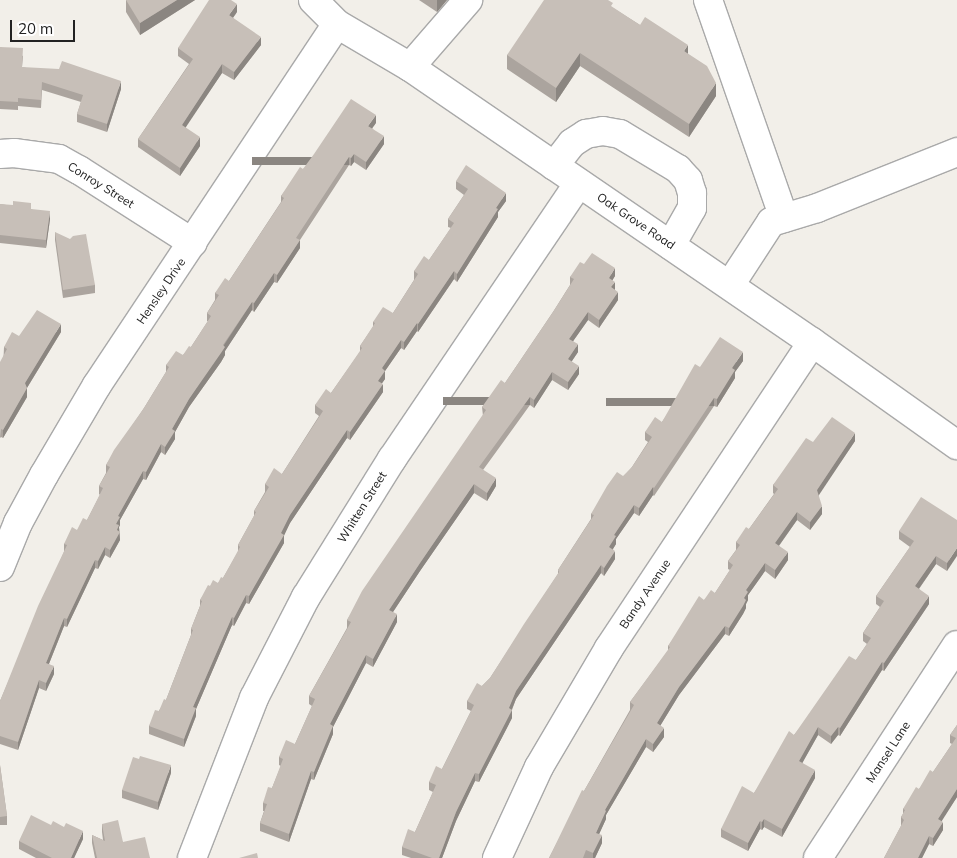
<!DOCTYPE html>
<html>
<head>
<meta charset="utf-8">
<style>
	body { margin:0 }
	#map { position:relative; width:957px; height:858px; overflow:hidden; background:#f2efe9; font-family:Mulish,sans-serif }
	div>[style] { position:absolute }
	[style*='--x'] { left:calc(var(--x)*1px); top:calc(var(--y)*1px); width:calc(var(--w)*1px); rotate:calc(var(--a)*1deg) }
	.roads { filter:drop-shadow(1px 0 #a9a9a9) drop-shadow(-1px 0 #a9a9a9) drop-shadow(0 1px #a9a9a9) drop-shadow(0 -1px #a9a9a9) }
	.minor>* { height:28px; margin:-14px; padding:0 14px; transform-origin:14px; border-radius:14px; background:#fff }
	.wall>* { inset:0; background:#aba49e }
	.shaded-wall>* { inset:0; background:#8b8681; transform-origin:0 0 }
	.building>* { inset:0; background:#c7bfb8 }
	span { translate:-50% -50%; white-space:nowrap; text-align:center; line-height:1.15; -webkit-text-stroke:4px #fff; paint-order:stroke }
	.street-label { font-size:12px; color:#222 }
	.scale { position:absolute; left:10px; top:20px; width:65px; height:22px; box-sizing:border-box; border:2px solid #222; border-top:0; padding-left:6px; font-size:15px; line-height:18px; white-space:nowrap; color:#222; -webkit-text-stroke:4px #fff; paint-order:stroke }
</style>
</head>
<body>
<div id="map">
	<div class="roads">
		<div class="minor">
			<div style="--x:313;--y:0;--w:34;--a:45"></div>
			<div style="--x:337;--y:24;--w:85;--a:30.5"></div>
			<div style="--x:410;--y:67;--w:487;--a:34.4"></div>
			<div style="--x:812;--y:342;--w:178;--a:35.4"></div>
			<div style="--x:708;--y:0;--w:231;--a:70.8"></div>
			<div style="--x:410;--y:67;--w:89;--a:-49.1"></div>
			<div style="--x:0;--y:154;--w:14;--a:-4"></div>
			<div style="--x:14;--y:153;--w:45;--a:7.6"></div>
			<div style="--x:59;--y:159;--w:23;--a:29"></div>
			<div style="--x:79;--y:170;--w:135;--a:32.6"></div>
			<div style="--x:554;--y:166;--w:29;--a:-52"></div>
			<div style="--x:572;--y:143;--w:17;--a:-33"></div>
			<div style="--x:586;--y:134;--w:17;--a:-10"></div>
			<div style="--x:603;--y:131;--w:17;--a:10"></div>
			<div style="--x:620;--y:134;--w:68;--a:31.1"></div>
			<div style="--x:678;--y:169;--w:15;--a:48"></div>
			<div style="--x:688;--y:180;--w:14;--a:73"></div>
			<div style="--x:692;--y:193;--w:15;--a:90"></div>
			<div style="--x:692;--y:208;--w:43;--a:119.6"></div>
			<div style="--x:730;--y:285;--w:75;--a:-56.9"></div>
			<div style="--x:771;--y:222;--w:48;--a:-16.9"></div>
			<div style="--x:817;--y:208;--w:151;--a:-21.8"></div>
			<div style="--x:0;--y:567;--w:48;--a:-67.8"></div>
			<div style="--x:18;--y:523;--w:55;--a:-61.6"></div>
			<div style="--x:44;--y:475;--w:104;--a:-59.5"></div>
			<div style="--x:97;--y:385;--w:433;--a:-56.4"></div>
			<div style="--x:192;--y:858;--w:172;--a:-68.8"></div>
			<div style="--x:254;--y:698;--w:114;--a:-62.8"></div>
			<div style="--x:306;--y:597;--w:163;--a:-58.1"></div>
			<div style="--x:392;--y:459;--w:333;--a:-55.9"></div>
			<div style="--x:497;--y:858;--w:100;--a:-65.2"></div>
			<div style="--x:539;--y:767;--w:138;--a:-59.5"></div>
			<div style="--x:609;--y:648;--w:367;--a:-56.4"></div>
			<div style="--x:818;--y:858;--w:254;--a:-56.9"></div>
		</div>
	</div>
	<div class="wall">
		<div style="clip-path:polygon(126px 0,195px 0,140px 35px,126px 12px)"></div>
		<div style="clip-path:polygon(419px 0,447px 0,437px 12px)"></div>
		<div style="clip-path:polygon(613px 8px,640px 25px,688px 54px,716px 96px,689px 137px,580px 66px,556px 102px,507px 69px,507px 55px)"></div>
		<div style="clip-path:polygon(237px 12px,233px 18px,261px 45px,234px 80px,222px 73px,185px 127px,200px 146px,180px 176px,138px 147px,138px 139px,189px 64px,178px 56px,178px 48px)"></div>
		<div style="clip-path:polygon(0 47px,23px 56px,22px 67px,121px 89px,107px 132px,77px 122px,77px 114px,81px 102px,42px 90px,41px 108px,18px 106px,18px 110px,0 109px)"></div>
		<div style="clip-path:polygon(376px 123px,372px 128px,384px 144px,366px 170px,354px 162px,351px 166px,349px 165px,300px 240px,300px 248px,277px 283px,274px 282px,254px 312px,252px 310px,225px 351px,225px 355px,221px 362px,189px 407px,175px 432px,175px 439px,165px 455px,161px 452px,146px 480px,143px 479px,120px 520px,120px 525px,119px 527px,120px 540px,110px 558px,105px 555px,98px 569px,95px 568px,67px 627px,64px 626px,49px 664px,54px 674px,46px 691px,39px 688px,18px 750px,0 744px,0 701px,64px 552px,64px 544px,87px 520px,100px 495px,99px 494px,99px 486px,106px 473px,106px 465px,144px 408px,166px 372px,166px 365px,183px 355px,191px 347px,208px 321px,207px 321px,207px 313px,215px 300px,215px 293px,229px 281px,281px 202px,281px 196px,303px 169px)"></div>
		<div style="clip-path:polygon(456px 181px,506px 201px,498px 212px,498px 217px,457px 282px,454px 279px,418px 332px,417px 331px,404px 350px,401px 348px,385px 371px,385px 379px,382px 383px,383px 392px,350px 440px,347px 438px,290px 523px,284px 534px,284px 543px,249px 604px,246px 603px,234px 626px,232px 625px,196px 709px,196px 716px,184px 747px,149px 734px,149px 726px,166px 700px,191px 635px,191px 629px,200px 606px,200px 600px,210px 586px,218px 583px,223px 578px,238px 552px,238px 545px,254px 516px,254px 511px,265px 492px,265px 484px,282px 474px,319px 416px,315px 413px,315px 405px,331px 393px,360px 352px,360px 346px,373px 327px,373px 322px,393px 313px,414px 280px,414px 271px,429px 260px,451px 228px,448px 227px,448px 219px,464px 195px,456px 189px)"></div>
		<div style="clip-path:polygon(0 204px,31px 209px,50px 219px,46px 248px,0 243px)"></div>
		<div style="clip-path:polygon(55px 232px,95px 285px,95px 293px,63px 298px,55px 240px)"></div>
		<div style="clip-path:polygon(584px 264px,615px 276px,612px 280px,618px 300px,599px 328px,588px 320px,573px 341px,578px 352px,571px 362px,579px 374px,568px 390px,552px 380px,534px 408px,530px 405px,483px 470px,496px 486px,487px 501px,474px 493px,420px 571px,393px 612px,397px 622px,373px 667px,366px 663px,333px 727px,333px 734px,314px 780px,311px 779px,289px 842px,260px 831px,260px 823px,264px 811px,263px 811px,263px 803px,272px 788px,281px 766px,279px 765px,279px 757px,295px 744px,312px 706px,309px 704px,309px 696px,347px 628px,347px 620px,483px 416px,482px 407px,505px 383px,553px 312px,570px 285px,570px 277px)"></div>
		<div style="clip-path:polygon(61px 332px,27px 388px,27px 397px,3px 438px,1px 437px,0 438px,4px 347px,19px 336px)"></div>
		<div style="clip-path:polygon(743px 361px,735px 372px,735px 378px,717px 407px,714px 406px,654px 496px,653px 495px,639px 516px,634px 513px,616px 539px,616px 544px,613px 549px,615px 559px,604px 576px,601px 573px,516px 699px,512px 710px,512px 718px,479px 782px,475px 781px,456px 821px,442px 858px,411px 858px,402px 855px,402px 847px,415px 832px,433px 792px,429px 790px,429px 782px,442px 769px,471px 711px,467px 709px,467px 701px,490px 678px,558px 574px,558px 570px,591px 519px,591px 514px,632px 467px,648px 442px,645px 440px,645px 432px,662px 422px,700px 367px)"></div>
		<div style="clip-path:polygon(855px 441px,818px 495px,822px 514px,810px 530px,797px 520px,779px 546px,788px 560px,775px 579px,765px 571px,748px 595px,748px 600px,746px 604px,746px 608px,743px 614px,729px 636px,725px 634px,679px 695px,660px 726px,664px 737px,653px 752px,646px 747px,606px 815px,606px 819px,599px 834px,602px 843px,595px 858px,549px 858px,584px 791px,630px 710px,630px 702px,668px 651px,668px 646px,704px 600px,715px 593px,730px 570px,728px 569px,728px 561px,736px 550px,736px 542px,749px 529px,774px 494px,773px 493px,773px 485px,813px 442px)"></div>
		<div style="clip-path:polygon(957px 520px,947px 571px,936px 564px,919px 589px,929px 604px,884px 671px,882px 670px,840px 736px,838px 735px,831px 744px,818px 735px,802px 763px,815px 778px,782px 837px,764px 827px,762px 830px,760px 829px,748px 851px,721px 837px,721px 829px,754px 793px,794px 735px,856px 660px,867px 644px,863px 641px,863px 633px,880px 607px,876px 604px,876px 596px,910px 547px,899px 539px,899px 531px)"></div>
		<div style="clip-path:polygon(957px 725px,957px 797px,941px 821px,943px 830px,933px 846px,929px 844px,922px 858px,884px 858px,901px 826px,901px 817px,903px 814px,903px 809px,919px 789px,933px 772px,952px 744px,950px 743px,950px 735px)"></div>
		<div style="clip-path:polygon(0 765px,7px 816px,7px 825px,0 825px)"></div>
		<div style="clip-path:polygon(171px 773px,158px 810px,122px 798px,122px 790px)"></div>
		<div style="clip-path:polygon(102px 824px,123px 842px,150px 858px,95px 858px,92px 843px,92px 835px,103px 840px,102px 832px)"></div>
		<div style="clip-path:polygon(83px 839px,74px 858px,36px 858px,19px 849px,19px 841px)"></div>
	</div>
	<div class="shaded-wall">
		<div style="clip-path:polygon(177px 0,195px 0,140px 35px,140px 23px)"></div>
		<div style="clip-path:polygon(437px 0,447px 0,437px 12px)"></div>
		<div style="clip-path:polygon(237px 4px,237px 12px,229px 23px,229px 15px)"></div>
		<div style="clip-path:polygon(261px 37px,261px 45px,234px 80px,234px 72px)"></div>
		<div style="clip-path:polygon(688px 45px,688px 59px,684px 51px)"></div>
		<div style="clip-path:polygon(580px 53px,580px 66px,556px 102px,556px 88px)"></div>
		<div style="clip-path:polygon(222px 64px,222px 73px,182px 133px,182px 125px)"></div>
		<div style="clip-path:polygon(121px 81px,121px 89px,107px 132px,107px 124px)"></div>
		<div style="clip-path:polygon(716px 83px,716px 96px,689px 137px,689px 124px)"></div>
		<div style="clip-path:polygon(376px 115px,376px 123px,368px 134px,368px 126px)"></div>
		<div style="clip-path:polygon(384px 136px,384px 144px,366px 170px,366px 162px)"></div>
		<div style="clip-path:polygon(200px 137px,200px 146px,180px 176px,180px 168px)"></div>
		<div style="clip-path:polygon(354px 154px,354px 162px,351px 166px,351px 158px)"></div>
		<div style="left:349px;top:157px;width:8px;height:97px;rotate:90deg"></div>
		<div style="clip-path:polygon(506px 193px,506px 201px,498px 212px,498px 217px,457px 282px,457px 274px,496px 208px)"></div>
		<div style="clip-path:polygon(50px 211px,50px 219px,46px 248px,46px 240px)"></div>
		<div style="clip-path:polygon(300px 240px,300px 248px,277px 283px,277px 275px)"></div>
		<div style="clip-path:polygon(615px 268px,615px 276px,609px 286px,609px 278px)"></div>
		<div style="clip-path:polygon(454px 271px,454px 279px,418px 332px,418px 324px)"></div>
		<div style="clip-path:polygon(274px 273px,274px 282px,254px 312px,254px 303px)"></div>
		<div style="clip-path:polygon(615px 282px,615px 290px,611px 287px)"></div>
		<div style="clip-path:polygon(618px 292px,618px 300px,599px 328px,599px 320px)"></div>
		<div style="clip-path:polygon(252px 302px,252px 310px,225px 351px,225px 355px,221px 362px,189px 407px,175px 432px,175px 439px,165px 455px,165px 447px,172px 429px,189px 399px)"></div>
		<div style="clip-path:polygon(588px 312px,588px 320px,569px 347px,569px 339px)"></div>
		<div style="clip-path:polygon(417px 323px,417px 331px,404px 350px,404px 342px)"></div>
		<div style="clip-path:polygon(61px 324px,61px 332px,25px 391px,25px 383px)"></div>
		<div style="clip-path:polygon(401px 340px,401px 348px,385px 371px,385px 379px,378px 389px,378px 381px,382px 368px)"></div>
		<div style="clip-path:polygon(578px 344px,578px 352px,568px 367px,568px 359px)"></div>
		<div style="clip-path:polygon(743px 352px,743px 361px,735px 372px,735px 378px,717px 407px,717px 399px,732px 368px)"></div>
		<div style="clip-path:polygon(579px 366px,579px 374px,568px 390px,568px 382px)"></div>
		<div style="clip-path:polygon(552px 372px,552px 380px,534px 408px,534px 400px)"></div>
		<div style="clip-path:polygon(383px 384px,383px 392px,350px 440px,350px 432px)"></div>
		<div style="clip-path:polygon(27px 388px,27px 397px,3px 438px,3px 430px)"></div>
		<div style="left:530px;top:397px;width:8px;height:87px;rotate:90deg"></div>
		<div style="left:714px;top:398px;width:8px;height:108px;rotate:90deg"></div>
		<div style="clip-path:polygon(347px 430px,347px 438px,290px 523px,283px 538px,284px 535px,284px 543px,249px 604px,249px 596px,290px 515px)"></div>
		<div style="clip-path:polygon(855px 433px,855px 441px,817px 498px,817px 490px)"></div>
		<div style="clip-path:polygon(161px 444px,161px 452px,146px 480px,146px 472px)"></div>
		<div style="clip-path:polygon(143px 471px,143px 479px,120px 520px,120px 525px,119px 527px,120px 540px,110px 558px,110px 550px,118px 516px)"></div>
		<div style="clip-path:polygon(496px 478px,496px 486px,487px 501px,487px 493px)"></div>
		<div style="clip-path:polygon(474px 484px,474px 493px,420px 571px,389px 618px,389px 610px,420px 563px)"></div>
		<div style="clip-path:polygon(653px 487px,653px 495px,639px 516px,639px 508px)"></div>
		<div style="clip-path:polygon(634px 505px,634px 513px,616px 539px,616px 544px,609px 555px,609px 547px,614px 535px)"></div>
		<div style="clip-path:polygon(822px 506px,822px 514px,810px 530px,810px 522px)"></div>
		<div style="clip-path:polygon(797px 512px,797px 520px,775px 551px,775px 543px)"></div>
		<div style="clip-path:polygon(105px 547px,105px 555px,98px 569px,98px 561px)"></div>
		<div style="clip-path:polygon(957px 548px,957px 556px,947px 571px,947px 563px)"></div>
		<div style="clip-path:polygon(615px 551px,615px 559px,604px 576px,604px 568px)"></div>
		<div style="clip-path:polygon(788px 552px,788px 560px,775px 579px,775px 570px)"></div>
		<div style="clip-path:polygon(936px 556px,936px 564px,915px 594px,915px 586px)"></div>
		<div style="clip-path:polygon(95px 560px,95px 568px,67px 627px,67px 619px)"></div>
		<div style="clip-path:polygon(765px 563px,765px 571px,748px 595px,748px 600px,746px 604px,746px 608px,743px 614px,729px 636px,729px 628px,744px 598px,746px 590px)"></div>
		<div style="clip-path:polygon(601px 565px,601px 573px,516px 699px,509px 716px,512px 710px,512px 718px,479px 782px,479px 774px,516px 691px)"></div>
		<div style="clip-path:polygon(246px 595px,246px 603px,234px 626px,234px 618px)"></div>
		<div style="clip-path:polygon(929px 596px,929px 604px,884px 671px,884px 663px)"></div>
		<div style="clip-path:polygon(397px 614px,397px 622px,373px 667px,373px 659px)"></div>
		<div style="clip-path:polygon(232px 617px,232px 625px,196px 709px,196px 716px,184px 747px,184px 739px,193px 707px)"></div>
		<div style="clip-path:polygon(64px 618px,64px 626px,46px 671px,46px 663px)"></div>
		<div style="clip-path:polygon(725px 626px,725px 634px,679px 695px,657px 731px,657px 723px,679px 687px)"></div>
		<div style="clip-path:polygon(366px 655px,366px 663px,333px 727px,333px 734px,314px 780px,314px 772px,330px 724px)"></div>
		<div style="clip-path:polygon(882px 662px,882px 670px,840px 736px,840px 728px)"></div>
		<div style="clip-path:polygon(54px 666px,54px 674px,46px 691px,46px 683px)"></div>
		<div style="clip-path:polygon(39px 680px,39px 688px,18px 750px,18px 742px)"></div>
		<div style="clip-path:polygon(818px 727px,818px 735px,799px 769px,799px 761px)"></div>
		<div style="clip-path:polygon(838px 727px,838px 735px,831px 744px,831px 736px)"></div>
		<div style="clip-path:polygon(664px 728px,664px 737px,653px 752px,653px 744px)"></div>
		<div style="clip-path:polygon(646px 739px,646px 747px,606px 815px,606px 819px,596px 841px,596px 833px,605px 810px)"></div>
		<div style="clip-path:polygon(171px 765px,171px 773px,158px 810px,158px 802px)"></div>
		<div style="clip-path:polygon(815px 770px,815px 778px,782px 837px,782px 829px)"></div>
		<div style="clip-path:polygon(311px 771px,311px 779px,289px 842px,289px 834px)"></div>
		<div style="clip-path:polygon(475px 773px,475px 781px,456px 821px,442px 858px,439px 858px,456px 812px)"></div>
		<div style="clip-path:polygon(957px 789px,957px 797px,938px 827px,938px 819px)"></div>
		<div style="clip-path:polygon(764px 819px,764px 827px,762px 830px,762px 822px)"></div>
		<div style="clip-path:polygon(760px 821px,760px 829px,748px 851px,748px 843px)"></div>
		<div style="clip-path:polygon(943px 822px,943px 830px,933px 846px,933px 838px)"></div>
		<div style="clip-path:polygon(83px 831px,83px 839px,74px 858px,71px 858px)"></div>
		<div style="clip-path:polygon(602px 835px,602px 843px,595px 858px,593px 858px,593px 853px)"></div>
		<div style="clip-path:polygon(929px 836px,929px 844px,922px 858px,918px 858px)"></div>
	</div>
	<div class="building">
		<div style="clip-path:polygon(126px 0,177px 0,140px 23px)"></div>
		<div style="clip-path:polygon(209px 0,231px 0,237px 4px,229px 15px,261px 37px,234px 72px,222px 64px,182px 125px,200px 137px,180px 168px,138px 139px,193px 59px,178px 48px)"></div>
		<div style="clip-path:polygon(544px 0,608px 0,613px 3px,611px 6px,640px 25px,645px 17px,688px 45px,684px 51px,707px 66px,716px 83px,689px 124px,580px 53px,556px 88px,507px 55px)"></div>
		<div style="clip-path:polygon(0 47px,23px 48px,22px 67px,59px 69px,62px 61px,121px 81px,107px 124px,77px 114px,83px 95px,42px 82px,41px 100px,18px 98px,18px 102px,0 101px)"></div>
		<div style="clip-path:polygon(351px 99px,376px 115px,368px 126px,384px 136px,366px 162px,354px 154px,351px 158px,349px 157px,296px 238px,300px 240px,277px 275px,274px 273px,254px 303px,252px 302px,223px 345px,225px 347px,221px 353px,189px 399px,172px 429px,175px 431px,165px 447px,161px 444px,146px 472px,143px 471px,118px 516px,120px 517px,116px 524px,119px 525px,117px 530px,120px 532px,110px 550px,105px 547px,98px 561px,95px 560px,67px 619px,64px 618px,46px 663px,54px 666px,46px 683px,39px 680px,18px 742px,0 736px,0 701px,38px 606px,67px 545px,64px 544px,72px 527px,77px 530px,83px 518px,87px 520px,103px 488px,99px 486px,110px 467px,106px 465px,114px 450px,144px 408px,169px 367px,166px 365px,176px 351px,183px 355px,189px 346px,191px 347px,211px 316px,207px 313px,219px 295px,215px 293px,225px 278px,229px 281px,284px 198px,281px 196px,300px 167px,303px 169px,314px 154px)"></div>
		<div style="clip-path:polygon(466px 165px,506px 193px,496px 208px,498px 209px,457px 274px,454px 271px,418px 324px,417px 323px,404px 342px,401px 340px,382px 368px,385px 371px,378px 381px,383px 384px,350px 432px,347px 430px,290px 515px,281px 533px,284px 535px,249px 596px,246px 595px,234px 618px,232px 617px,193px 707px,196px 708px,184px 739px,149px 726px,155px 710px,159px 711px,164px 699px,166px 700px,193px 630px,191px 629px,202px 601px,200px 600px,208px 585px,210px 586px,213px 580px,218px 583px,221px 577px,223px 578px,240px 547px,238px 545px,256px 512px,254px 511px,269px 487px,265px 484px,274px 468px,282px 474px,323px 411px,315px 405px,326px 389px,331px 393px,362px 348px,360px 346px,375px 323px,373px 322px,383px 307px,393px 313px,418px 274px,414px 271px,424px 256px,429px 260px,454px 223px,448px 219px,468px 189px,456px 181px)"></div>
		<div style="clip-path:polygon(13px 201px,31px 203px,31px 209px,50px 211px,46px 240px,0 235px,0 204px,13px 205px)"></div>
		<div style="clip-path:polygon(55px 232px,70px 239px,73px 236px,86px 234px,95px 285px,63px 290px)"></div>
		<div style="clip-path:polygon(592px 253px,615px 268px,609px 278px,615px 282px,611px 287px,618px 292px,599px 320px,588px 312px,569px 339px,578px 344px,568px 359px,579px 366px,568px 382px,552px 372px,534px 400px,530px 397px,479px 467px,496px 478px,487px 493px,474px 484px,420px 563px,389px 610px,397px 614px,373px 659px,366px 655px,330px 724px,333px 726px,314px 772px,311px 771px,289px 834px,260px 823px,267px 804px,263px 803px,268px 787px,272px 788px,283px 759px,279px 757px,286px 740px,295px 744px,315px 699px,309px 696px,351px 622px,347px 620px,362px 591px,486px 410px,482px 407px,501px 380px,505px 383px,553px 312px,574px 279px,570px 277px,580px 262px,584px 264px)"></div>
		<div style="clip-path:polygon(37px 310px,61px 324px,25px 383px,27px 388px,3px 430px,1px 429px,0 430px,0 362px,7px 349px,4px 347px,12px 332px,19px 336px)"></div>
		<div style="clip-path:polygon(720px 337px,743px 352px,732px 368px,735px 370px,717px 399px,714px 398px,654px 488px,653px 487px,639px 508px,634px 505px,614px 535px,616px 536px,609px 547px,615px 551px,604px 568px,601px 565px,516px 691px,509px 708px,512px 710px,479px 774px,475px 773px,456px 812px,439px 858px,432px 858px,402px 847px,408px 829px,415px 832px,436px 785px,429px 782px,436px 766px,442px 769px,474px 705px,467px 701px,477px 683px,482px 686px,490px 678px,524px 624px,559px 572px,558px 570px,594px 515px,591px 514px,607px 486px,617px 472px,623px 476px,632px 467px,652px 437px,645px 432px,655px 417px,662px 422px,695px 364px,700px 367px)"></div>
		<div style="clip-path:polygon(832px 417px,855px 433px,817px 490px,822px 506px,810px 522px,797px 512px,775px 543px,788px 552px,775px 570px,765px 563px,746px 590px,748px 592px,744px 598px,746px 600px,743px 606px,729px 628px,725px 626px,679px 687px,657px 723px,664px 728px,653px 744px,646px 739px,605px 810px,606px 811px,596px 833px,602px 835px,593px 853px,586px 850px,583px 858px,549px 858px,582px 790px,584px 791px,634px 705px,630px 702px,670px 647px,668px 646px,699px 596px,704px 600px,711px 590px,715px 593px,733px 565px,728px 561px,740px 545px,736px 542px,746px 527px,749px 529px,778px 489px,773px 485px,806px 438px,813px 442px)"></div>
		<div style="clip-path:polygon(921px 497px,957px 520px,957px 548px,947px 563px,936px 556px,915px 586px,929px 596px,884px 663px,882px 662px,840px 728px,838px 727px,831px 736px,818px 727px,799px 761px,815px 770px,782px 829px,764px 819px,762px 822px,760px 821px,748px 843px,721px 829px,742px 786px,754px 793px,789px 731px,794px 735px,849px 656px,856px 660px,871px 638px,863px 633px,884px 601px,876px 596px,914px 541px,899px 531px)"></div>
		<div style="clip-path:polygon(957px 725px,957px 789px,938px 819px,943px 822px,933px 838px,929px 836px,918px 858px,884px 858px,904px 820px,901px 817px,905px 810px,903px 809px,916px 787px,919px 789px,930px 770px,933px 772px,956px 738px,950px 735px)"></div>
		<div style="clip-path:polygon(140px 756px,171px 765px,158px 802px,122px 790px,133px 757px,139px 759px)"></div>
		<div style="clip-path:polygon(0 765px,7px 816px,0 817px)"></div>
		<div style="clip-path:polygon(31px 815px,51px 825px,53px 821px,64px 827px,66px 823px,83px 831px,71px 858px,52px 858px,19px 841px)"></div>
		<div style="clip-path:polygon(118px 820px,123px 842px,145px 837px,150px 858px,97px 858px,92px 835px,105px 841px,102px 824px)"></div>
		<div style="clip-path:polygon(257px 853px,258px 858px,239px 858px)"></div>
	</div>
	<div class="street-label">
		<span style="left:101px;top:185px;rotate:32deg">Conroy Street</span>
		<span style="left:636px;top:221px;rotate:34deg">Oak Grove Road</span>
		<span style="left:161px;top:291px;rotate:-56deg">Hensley Drive</span>
		<span style="left:362px;top:507px;rotate:-58deg">Whitten Street</span>
		<span style="left:645px;top:594px;rotate:-56deg">Bandy Avenue</span>
		<span style="left:888px;top:752px;rotate:-57deg">Mansel Lane</span>
	</div>
	<div class="scale">20 m</div>
</div>
</body>
</html>
